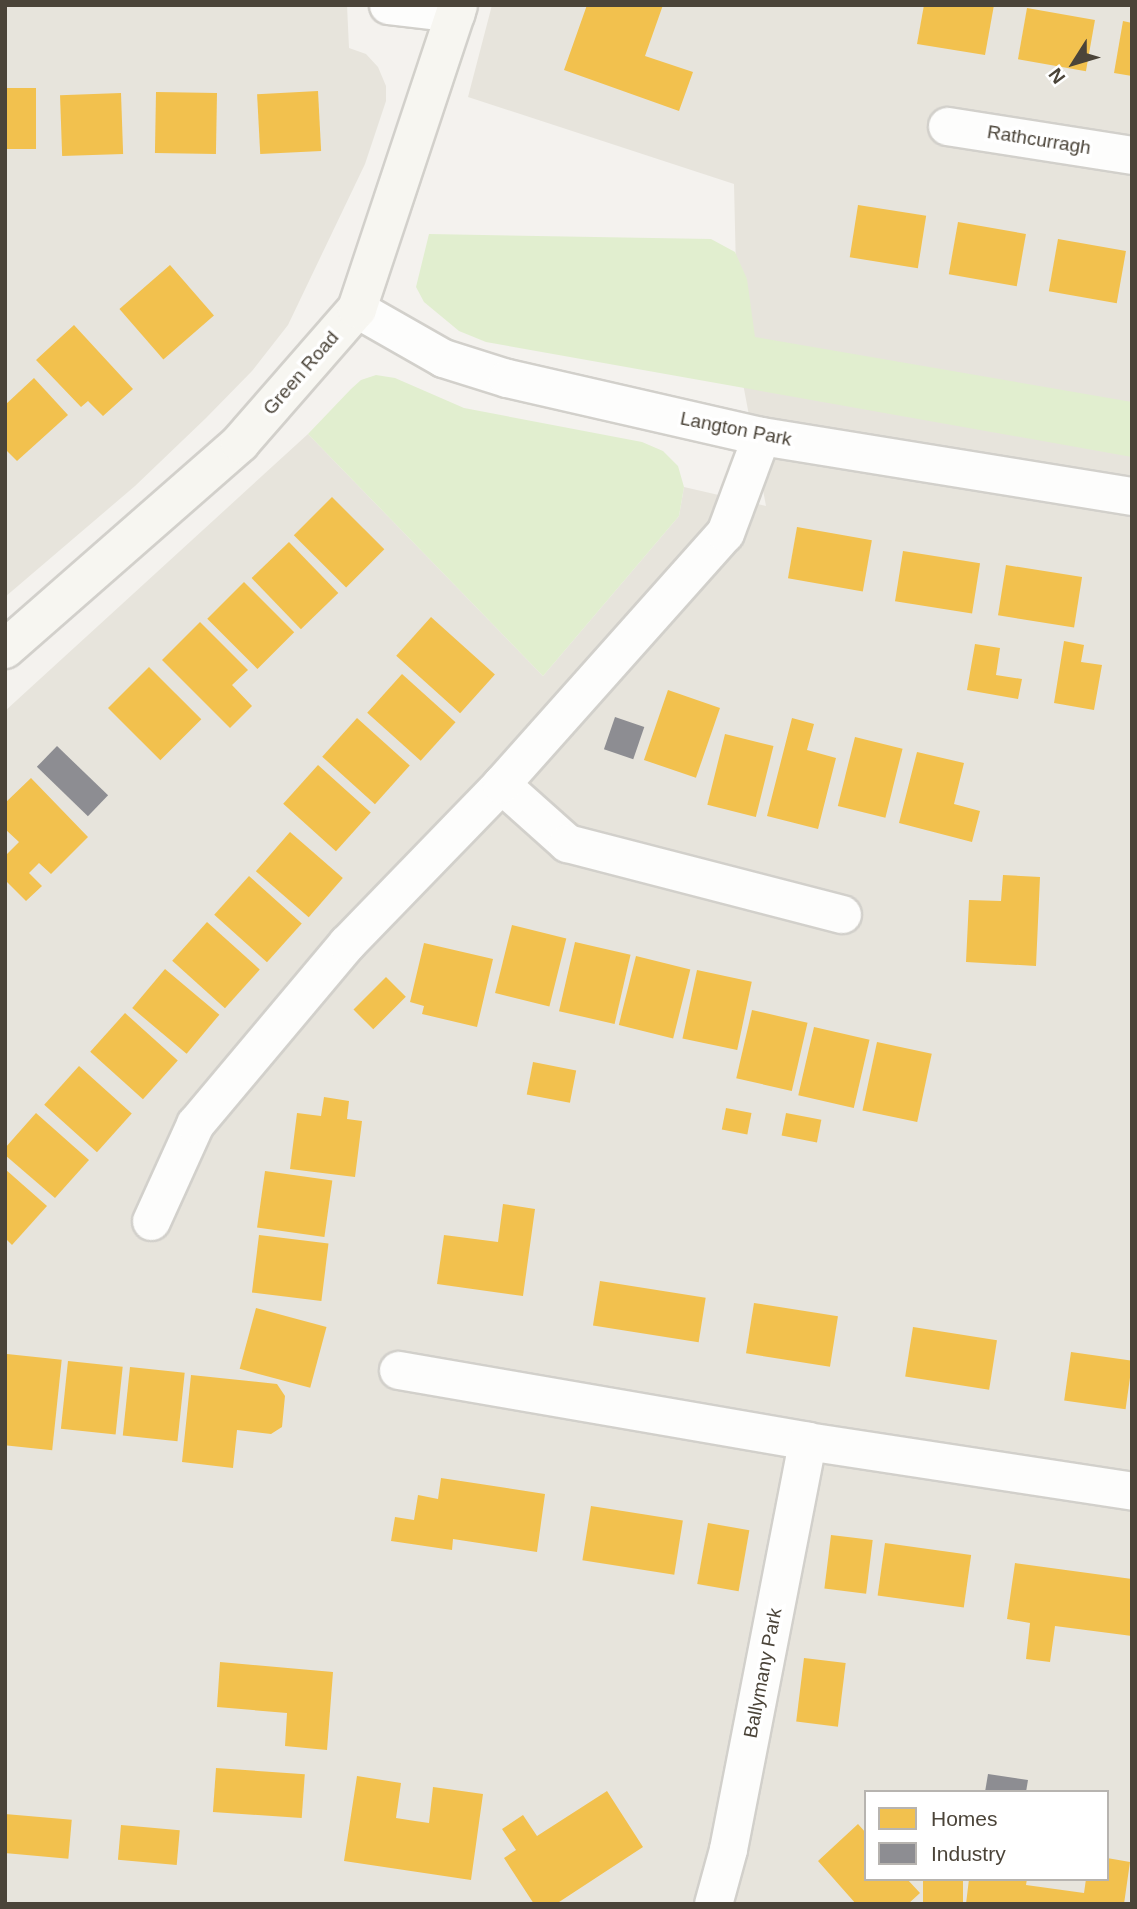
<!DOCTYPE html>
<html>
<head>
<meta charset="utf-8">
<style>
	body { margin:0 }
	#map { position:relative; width:1137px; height:1909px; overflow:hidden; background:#f4f2ee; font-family:Helvetica,sans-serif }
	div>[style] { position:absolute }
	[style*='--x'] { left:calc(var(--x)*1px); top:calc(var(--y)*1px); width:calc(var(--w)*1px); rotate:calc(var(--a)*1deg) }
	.residential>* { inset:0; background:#e7e4dc }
	.green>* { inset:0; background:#e1eecf }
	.homes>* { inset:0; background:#f2c14e; transform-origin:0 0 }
	.industry>* { inset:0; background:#8d8d92; transform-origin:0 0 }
	.roads { filter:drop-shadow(2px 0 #d2d0cb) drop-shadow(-2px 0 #d2d0cb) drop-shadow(0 2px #d2d0cb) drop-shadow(0 -2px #d2d0cb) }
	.street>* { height:37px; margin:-18.5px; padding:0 18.5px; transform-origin:18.5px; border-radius:18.5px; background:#fdfdfc }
	.secondary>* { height:38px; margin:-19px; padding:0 19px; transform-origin:19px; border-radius:19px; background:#f7f6f1 }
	span { translate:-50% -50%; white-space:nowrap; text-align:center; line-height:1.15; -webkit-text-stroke:7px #fff; paint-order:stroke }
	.street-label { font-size:19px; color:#4b4439 }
	.frame { position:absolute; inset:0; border:7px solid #4b4439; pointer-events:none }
	.legend { position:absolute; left:864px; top:1790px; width:245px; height:91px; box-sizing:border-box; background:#fff; border:2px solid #b7b4b0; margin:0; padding:9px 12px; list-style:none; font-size:21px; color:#4b4439 }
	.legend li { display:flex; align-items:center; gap:14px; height:35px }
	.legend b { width:35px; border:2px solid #b7b4b0 }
	.north { position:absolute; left:1039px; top:28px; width:70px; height:70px; -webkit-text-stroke:5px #fff; paint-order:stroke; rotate:233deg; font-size:19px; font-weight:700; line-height:28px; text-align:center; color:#4b4439 }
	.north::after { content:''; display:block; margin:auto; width:24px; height:32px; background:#4b4439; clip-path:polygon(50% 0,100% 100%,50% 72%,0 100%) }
</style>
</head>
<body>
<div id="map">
	<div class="residential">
		<div style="clip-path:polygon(5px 5px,347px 5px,349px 48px,366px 54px,378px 67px,386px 86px,386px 101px,365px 164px,288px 325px,252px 371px,206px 418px,135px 486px,5px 597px)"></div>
		<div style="clip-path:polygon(evenodd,492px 5px,1132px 5px,1132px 1904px,5px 1904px,5px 711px,308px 434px,543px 676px,679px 516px,684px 487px,766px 506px,738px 357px,734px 184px,468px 97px,492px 5px,866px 1792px,1107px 1792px,1107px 1879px,866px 1879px,866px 1792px)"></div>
	</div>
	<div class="green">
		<div style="clip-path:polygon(429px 234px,711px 239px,735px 252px,747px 279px,755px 337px,1132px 402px,1132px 457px,486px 342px,459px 331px,424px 302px,416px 287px)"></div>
		<div style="clip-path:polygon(376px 375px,395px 378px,464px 408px,642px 442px,663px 451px,678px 466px,684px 487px,679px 516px,543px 676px,308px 434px,351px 389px,361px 380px)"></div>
	</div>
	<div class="homes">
		<div style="clip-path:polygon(587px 5px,663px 5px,645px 56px,693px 72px,679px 111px,564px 70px)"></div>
		<div style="clip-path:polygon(924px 5px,994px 5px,985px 55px,917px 44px)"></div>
		<div style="left:1027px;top:8px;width:69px;height:52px;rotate:10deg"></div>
		<div style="clip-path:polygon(1123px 21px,1132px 23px,1132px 76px,1114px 73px)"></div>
		<div style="left:5px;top:88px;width:31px;height:61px"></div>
		<div style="left:318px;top:91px;width:60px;height:61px;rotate:87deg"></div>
		<div style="left:156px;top:92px;width:61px;height:61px;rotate:1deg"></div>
		<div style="left:121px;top:93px;width:61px;height:61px;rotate:88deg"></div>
		<div style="left:858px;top:205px;width:69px;height:53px;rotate:9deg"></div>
		<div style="left:958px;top:222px;width:69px;height:53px;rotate:10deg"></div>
		<div style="left:1058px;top:239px;width:69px;height:53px;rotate:10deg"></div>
		<div style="left:170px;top:265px;width:67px;height:67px;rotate:49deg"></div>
		<div style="clip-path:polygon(74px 325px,133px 389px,103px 416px,88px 401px,81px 407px,36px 360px)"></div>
		<div style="clip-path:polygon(34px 378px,68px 415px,17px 461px,5px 449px,5px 405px)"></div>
		<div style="left:332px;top:497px;width:74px;height:54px;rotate:45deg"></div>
		<div style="left:797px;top:527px;width:76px;height:52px;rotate:10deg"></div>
		<div style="left:289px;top:542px;width:71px;height:52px;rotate:46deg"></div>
		<div style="left:903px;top:551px;width:78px;height:51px;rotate:9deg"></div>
		<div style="left:1006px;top:565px;width:77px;height:51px;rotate:9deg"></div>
		<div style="left:244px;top:582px;width:71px;height:52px;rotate:45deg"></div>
		<div style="left:431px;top:617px;width:86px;height:52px;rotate:42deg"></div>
		<div style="clip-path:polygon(200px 622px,248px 670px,232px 685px,252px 706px,230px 728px,162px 660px)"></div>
		<div style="clip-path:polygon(1064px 641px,1084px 645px,1081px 662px,1102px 665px,1094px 710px,1054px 703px)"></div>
		<div style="clip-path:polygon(975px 644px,1000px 648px,996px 675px,1022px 679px,1018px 699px,967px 690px)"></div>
		<div style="left:149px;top:667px;width:74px;height:58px;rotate:45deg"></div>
		<div style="left:402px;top:674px;width:72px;height:52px;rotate:42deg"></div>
		<div style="left:668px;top:690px;width:55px;height:74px;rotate:19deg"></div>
		<div style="left:357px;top:718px;width:71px;height:52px;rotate:42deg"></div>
		<div style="clip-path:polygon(792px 718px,814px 724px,807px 750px,836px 758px,818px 829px,767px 816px)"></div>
		<div style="left:725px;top:734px;width:50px;height:73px;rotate:14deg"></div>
		<div style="left:855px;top:737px;width:49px;height:71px;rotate:14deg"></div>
		<div style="clip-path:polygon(917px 752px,964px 763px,954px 804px,980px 811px,972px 842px,899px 823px)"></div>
		<div style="left:318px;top:765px;width:71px;height:52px;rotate:42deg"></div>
		<div style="clip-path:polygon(31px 778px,88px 837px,51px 874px,39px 863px,29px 873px,42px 886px,26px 901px,5px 880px,5px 856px,19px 842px,5px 829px,5px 803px)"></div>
		<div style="left:290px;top:832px;width:70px;height:52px;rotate:41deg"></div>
		<div style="clip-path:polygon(1003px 875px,1040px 877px,1036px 966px,966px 962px,969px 900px,1001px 901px)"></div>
		<div style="left:249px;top:876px;width:71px;height:52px;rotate:42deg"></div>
		<div style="left:207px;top:922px;width:71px;height:52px;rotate:42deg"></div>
		<div style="left:512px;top:925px;width:56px;height:70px;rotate:14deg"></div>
		<div style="left:575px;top:942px;width:57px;height:71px;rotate:13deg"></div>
		<div style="clip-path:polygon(424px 943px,493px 959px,477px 1027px,422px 1014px,424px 1006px,410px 1002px)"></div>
		<div style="left:636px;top:956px;width:56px;height:71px;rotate:14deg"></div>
		<div style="left:165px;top:969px;width:71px;height:51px;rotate:40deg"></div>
		<div style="left:697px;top:970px;width:56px;height:70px;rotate:12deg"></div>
		<div style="left:386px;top:977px;width:28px;height:46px;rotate:45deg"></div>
		<div style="left:752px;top:1010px;width:57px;height:70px;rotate:13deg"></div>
		<div style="left:125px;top:1013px;width:71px;height:52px;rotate:42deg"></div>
		<div style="left:814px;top:1027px;width:57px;height:70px;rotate:13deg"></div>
		<div style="left:877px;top:1042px;width:56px;height:70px;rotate:12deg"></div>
		<div style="left:533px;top:1062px;width:44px;height:33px;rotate:11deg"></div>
		<div style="left:79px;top:1066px;width:71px;height:52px;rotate:42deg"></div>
		<div style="clip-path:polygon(324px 1097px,349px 1101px,347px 1119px,362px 1121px,355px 1177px,290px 1169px,297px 1113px,321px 1116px)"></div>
		<div style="left:726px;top:1108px;width:26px;height:22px;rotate:11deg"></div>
		<div style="clip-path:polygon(36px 1113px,89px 1160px,55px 1198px,5px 1155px,5px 1148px)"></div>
		<div style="left:786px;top:1113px;width:36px;height:23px;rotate:11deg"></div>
		<div style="clip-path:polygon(5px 1169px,47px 1206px,12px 1245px,5px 1238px)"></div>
		<div style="left:265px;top:1171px;width:68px;height:57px;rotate:8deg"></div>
		<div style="clip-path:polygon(503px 1204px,535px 1209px,523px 1296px,437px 1284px,444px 1235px,498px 1242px)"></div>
		<div style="left:259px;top:1235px;width:70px;height:58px;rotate:7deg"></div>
		<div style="left:600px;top:1281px;width:107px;height:45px;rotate:9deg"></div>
		<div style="left:754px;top:1303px;width:85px;height:51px;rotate:9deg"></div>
		<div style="left:256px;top:1308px;width:73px;height:63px;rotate:15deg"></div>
		<div style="left:913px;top:1327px;width:85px;height:50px;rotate:9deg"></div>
		<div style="left:1071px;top:1352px;width:62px;height:49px;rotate:8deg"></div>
		<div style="left:7px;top:1354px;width:55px;height:91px;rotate:6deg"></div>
		<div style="left:68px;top:1361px;width:55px;height:68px;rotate:6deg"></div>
		<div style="left:130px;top:1367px;width:55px;height:69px;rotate:6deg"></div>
		<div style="clip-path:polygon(191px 1375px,277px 1384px,285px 1396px,282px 1427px,271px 1434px,237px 1430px,233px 1468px,182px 1462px)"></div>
		<div style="clip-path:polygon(441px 1478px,545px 1494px,537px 1552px,453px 1539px,452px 1550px,391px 1541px,395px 1517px,414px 1520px,418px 1495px,438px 1499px)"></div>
		<div style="left:591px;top:1506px;width:93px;height:55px;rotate:9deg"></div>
		<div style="left:708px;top:1523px;width:42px;height:62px;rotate:10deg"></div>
		<div style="left:831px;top:1535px;width:42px;height:54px;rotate:7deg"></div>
		<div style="left:885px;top:1543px;width:87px;height:53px;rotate:8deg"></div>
		<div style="clip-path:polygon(1015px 1563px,1132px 1579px,1132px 1636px,1055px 1626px,1050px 1662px,1026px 1659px,1030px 1623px,1007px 1619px)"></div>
		<div style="left:804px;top:1658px;width:42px;height:64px;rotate:7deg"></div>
		<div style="clip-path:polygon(220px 1662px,333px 1672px,327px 1750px,285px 1746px,287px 1713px,217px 1707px)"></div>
		<div style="left:216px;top:1768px;width:89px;height:44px;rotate:4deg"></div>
		<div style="clip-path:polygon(357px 1776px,401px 1783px,396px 1818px,415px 1821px,429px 1823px,433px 1787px,483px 1794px,471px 1880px,344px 1861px)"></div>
		<div style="clip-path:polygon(607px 1791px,643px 1847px,556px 1904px,534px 1904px,504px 1858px,516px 1850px,502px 1829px,523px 1815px,537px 1836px)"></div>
		<div style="left:5px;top:1814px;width:67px;height:39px;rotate:5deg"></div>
		<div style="clip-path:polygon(858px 1824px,866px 1833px,866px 1879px,907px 1879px,920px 1893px,908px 1904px,856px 1904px,818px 1861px)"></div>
		<div style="left:121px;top:1825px;width:59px;height:35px;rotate:5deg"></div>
		<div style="clip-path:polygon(1107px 1858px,1130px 1862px,1124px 1904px,966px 1904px,969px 1879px,1027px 1879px,1026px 1885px,1084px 1893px,1086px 1879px,1107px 1879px)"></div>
		<div style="left:923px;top:1879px;width:40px;height:25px"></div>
	</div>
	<div class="industry">
		<div style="left:615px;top:717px;width:31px;height:34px;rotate:19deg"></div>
		<div style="left:57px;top:746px;width:71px;height:29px;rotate:44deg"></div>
		<div style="clip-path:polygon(988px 1774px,1028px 1780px,1026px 1792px,985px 1792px)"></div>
	</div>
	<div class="roads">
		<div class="street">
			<div style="--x:388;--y:5;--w:68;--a:6.7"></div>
			<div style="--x:947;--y:126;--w:187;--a:8.9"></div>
			<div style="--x:357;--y:309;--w:99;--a:29.7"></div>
			<div style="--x:443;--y:358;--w:67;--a:17.4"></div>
			<div style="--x:507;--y:378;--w:261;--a:12.9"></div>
			<div style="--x:761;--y:436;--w:376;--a:9.2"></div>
			<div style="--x:501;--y:784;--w:89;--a:41.8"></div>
			<div style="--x:567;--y:843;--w:284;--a:14.5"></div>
			<div style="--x:151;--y:1221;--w:107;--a:-65.6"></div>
			<div style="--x:195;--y:1124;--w:236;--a:-50"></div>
			<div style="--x:347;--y:943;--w:221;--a:-45.9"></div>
			<div style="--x:501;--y:784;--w:336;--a:-48.3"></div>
			<div style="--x:725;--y:533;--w:103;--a:-69.6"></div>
			<div style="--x:398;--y:1370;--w:415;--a:9.8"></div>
			<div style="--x:807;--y:1441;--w:329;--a:8.7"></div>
			<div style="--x:713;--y:1904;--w:57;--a:-74.7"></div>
			<div style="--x:728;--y:1849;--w:416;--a:-79"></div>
		</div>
		<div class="secondary">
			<div style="--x:5;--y:649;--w:313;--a:-41.2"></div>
			<div style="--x:240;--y:443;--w:178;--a:-48.9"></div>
			<div style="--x:357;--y:309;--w:320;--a:-71.6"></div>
		</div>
	</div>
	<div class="street-label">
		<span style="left:1039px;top:140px;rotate:9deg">Rathcurragh</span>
		<span style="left:301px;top:373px;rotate:-49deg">Green Road</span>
		<span style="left:736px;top:429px;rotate:11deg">Langton Park</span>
		<span style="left:763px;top:1673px;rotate:-79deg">Ballymany Park</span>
	</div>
	<div class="frame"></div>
	<ul class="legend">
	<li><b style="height:19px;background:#f2c14e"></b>Homes</li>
	<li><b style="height:19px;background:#8d8d92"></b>Industry</li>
	</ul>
	<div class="north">N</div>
</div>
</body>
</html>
